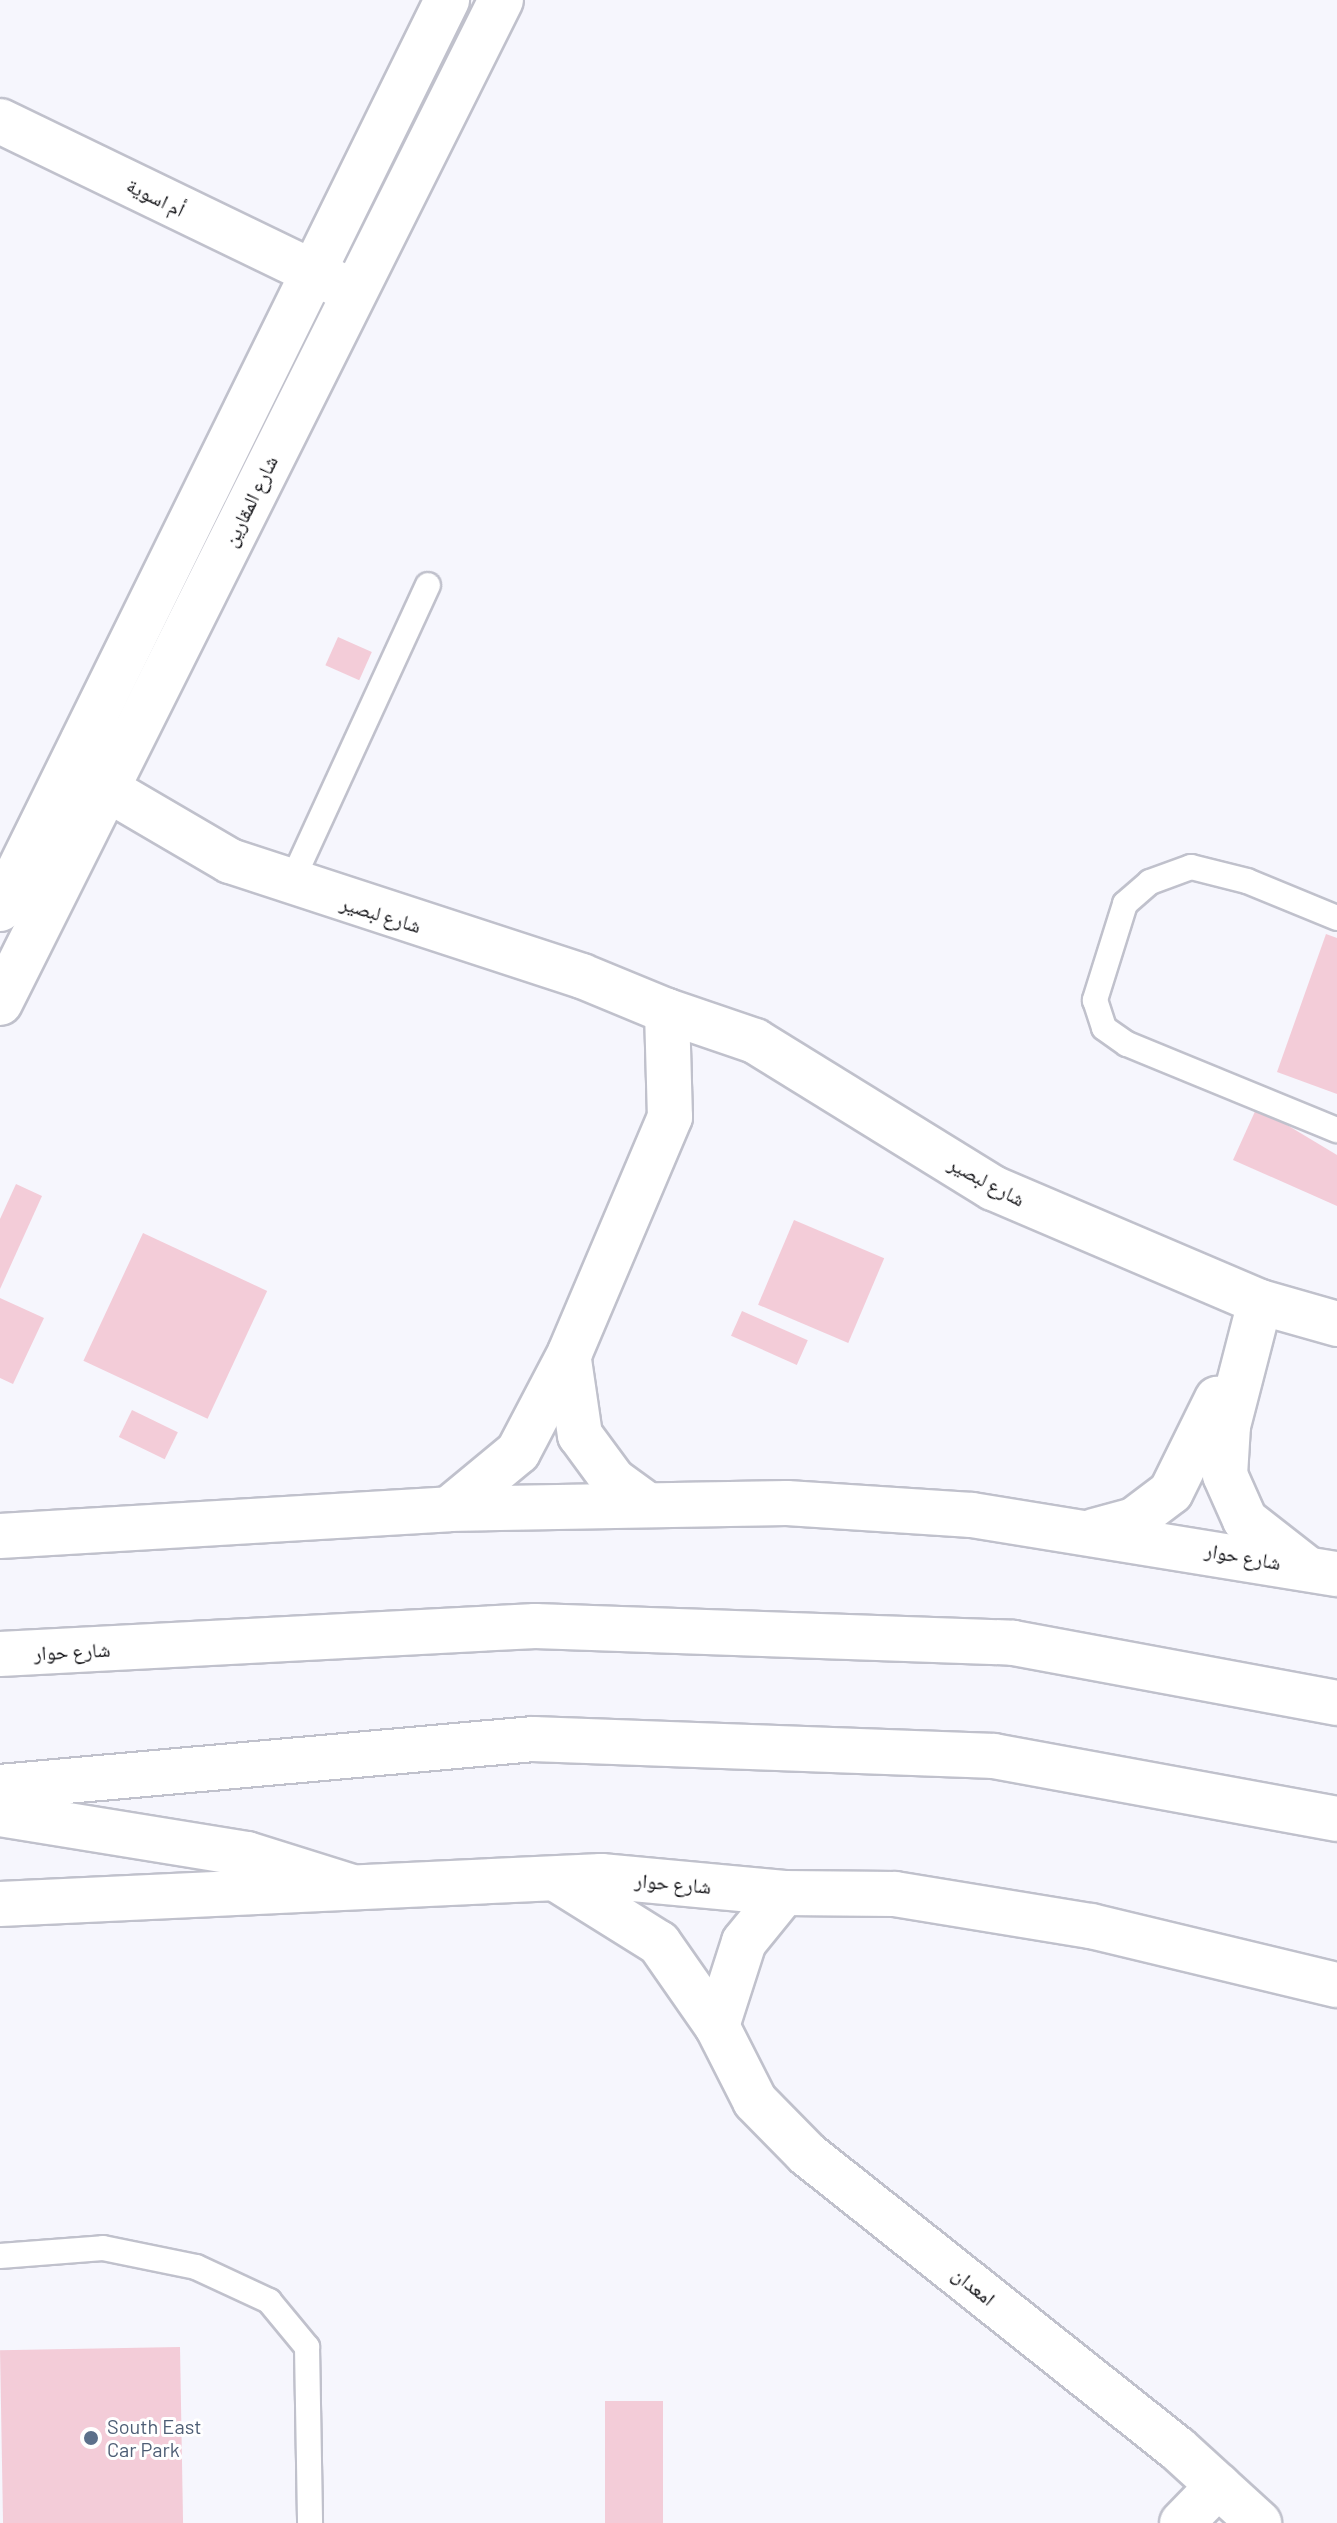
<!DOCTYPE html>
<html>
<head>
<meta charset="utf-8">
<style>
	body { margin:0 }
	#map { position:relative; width:1337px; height:2523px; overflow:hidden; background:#f6f6fd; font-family:Barlow,"Noto Naskh Arabic",sans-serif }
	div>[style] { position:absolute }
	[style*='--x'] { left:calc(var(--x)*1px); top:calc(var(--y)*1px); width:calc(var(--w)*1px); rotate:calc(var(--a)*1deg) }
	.building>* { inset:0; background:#f3ccd8; transform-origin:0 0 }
	.roads { filter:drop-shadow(2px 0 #c0c1cc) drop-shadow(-2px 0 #c0c1cc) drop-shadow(0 2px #c0c1cc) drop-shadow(0 -2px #c0c1cc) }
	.service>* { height:24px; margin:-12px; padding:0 12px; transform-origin:12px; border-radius:12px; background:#fff }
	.minor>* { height:44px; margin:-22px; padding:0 22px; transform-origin:22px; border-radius:22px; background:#fff }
	.tertiary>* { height:44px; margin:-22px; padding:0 22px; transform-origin:22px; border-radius:22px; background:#fff }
	.secondary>* { height:44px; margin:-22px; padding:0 22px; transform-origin:22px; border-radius:22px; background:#fff }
	.trunk>* { height:44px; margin:-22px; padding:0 22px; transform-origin:22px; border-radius:22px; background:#fff }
	.dots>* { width:22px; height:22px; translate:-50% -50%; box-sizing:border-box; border:4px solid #fff; border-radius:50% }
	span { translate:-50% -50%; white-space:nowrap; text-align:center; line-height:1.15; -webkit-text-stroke:6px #fff; paint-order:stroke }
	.street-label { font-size:20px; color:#0d0d11 }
	.service-label { font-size:20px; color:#4e5e75 }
	.left { translate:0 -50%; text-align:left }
</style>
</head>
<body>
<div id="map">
	<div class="building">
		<div style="left:338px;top:637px;width:37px;height:31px;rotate:24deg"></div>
		<div style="clip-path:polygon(1326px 934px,1337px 938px,1337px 1094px,1277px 1072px)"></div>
		<div style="clip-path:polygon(1257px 1107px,1337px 1155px,1337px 1206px,1233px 1160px)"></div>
		<div style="clip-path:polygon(16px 1184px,42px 1196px,0 1289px,0 1219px)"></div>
		<div style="left:794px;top:1220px;width:98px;height:92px;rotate:23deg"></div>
		<div style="left:143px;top:1233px;width:137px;height:141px;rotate:25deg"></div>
		<div style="clip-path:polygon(0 1298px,44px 1318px,13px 1384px,0 1378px)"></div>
		<div style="left:742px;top:1311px;width:72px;height:27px;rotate:24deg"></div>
		<div style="left:132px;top:1410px;width:51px;height:30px;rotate:26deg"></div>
		<div style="left:180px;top:2347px;width:176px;height:180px;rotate:89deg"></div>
		<div style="left:605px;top:2401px;width:58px;height:122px"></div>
	</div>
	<div class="roads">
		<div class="service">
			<div style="--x:290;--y:885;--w:330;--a:-65.3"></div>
			<div style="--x:1337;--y:918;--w:97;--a:-157.7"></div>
			<div style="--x:1247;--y:881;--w:58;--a:-166"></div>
			<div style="--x:1191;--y:867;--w:44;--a:159.9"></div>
			<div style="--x:1150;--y:882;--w:33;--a:139"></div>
			<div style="--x:1125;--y:904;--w:101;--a:107.4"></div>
			<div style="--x:1095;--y:1000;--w:29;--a:72"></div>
			<div style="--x:1104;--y:1028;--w:28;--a:35"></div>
			<div style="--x:1127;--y:1044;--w:227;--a:22.3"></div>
			<div style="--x:0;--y:2256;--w:103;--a:-4.4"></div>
			<div style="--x:103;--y:2248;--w:95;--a:11.5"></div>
			<div style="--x:196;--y:2267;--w:81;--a:25"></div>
			<div style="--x:269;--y:2301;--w:60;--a:50.4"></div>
			<div style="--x:307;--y:2347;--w:176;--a:89"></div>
		</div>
		<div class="minor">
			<div style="--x:0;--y:121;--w:377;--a:25.8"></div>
			<div style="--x:83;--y:741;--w:54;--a:63.4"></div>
			<div style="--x:107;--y:789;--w:143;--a:30.3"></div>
			<div style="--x:230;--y:861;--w:370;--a:18.1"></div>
			<div style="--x:582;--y:976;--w:92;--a:22.4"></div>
			<div style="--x:667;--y:1011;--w:106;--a:88.4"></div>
			<div style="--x:670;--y:1117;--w:256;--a:113"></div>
			<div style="--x:570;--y:1353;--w:112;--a:117.7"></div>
			<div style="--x:518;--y:1452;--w:89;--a:140.4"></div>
			<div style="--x:0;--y:909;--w:1013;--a:-63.81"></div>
			<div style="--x:0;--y:1003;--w:1121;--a:-63.46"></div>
			<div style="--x:667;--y:1011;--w:93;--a:18.8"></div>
			<div style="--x:755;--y:1041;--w:280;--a:31.7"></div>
			<div style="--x:993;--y:1188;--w:290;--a:23.1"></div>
			<div style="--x:1260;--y:1302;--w:128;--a:104.5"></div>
			<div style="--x:1228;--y:1426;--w:49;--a:93.5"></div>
			<div style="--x:1225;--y:1475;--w:49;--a:66"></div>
			<div style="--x:1245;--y:1520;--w:76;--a:38.1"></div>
			<div style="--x:1260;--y:1302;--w:80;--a:15.9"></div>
			<div style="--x:569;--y:1360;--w:76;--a:81.7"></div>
			<div style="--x:580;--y:1435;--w:56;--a:53.7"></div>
			<div style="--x:613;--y:1480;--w:37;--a:36"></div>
			<div style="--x:1094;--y:1531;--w:41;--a:-15.4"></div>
			<div style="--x:1134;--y:1520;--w:46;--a:-37.1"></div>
			<div style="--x:1171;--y:1492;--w:104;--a:-63.7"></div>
			<div style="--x:1182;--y:2523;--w:52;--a:-45.8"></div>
		</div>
		<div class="tertiary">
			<div style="--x:558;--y:1880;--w:119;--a:32"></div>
			<div style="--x:659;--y:1943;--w:101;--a:55.1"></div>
			<div style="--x:717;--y:2026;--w:84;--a:63.1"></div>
			<div style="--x:755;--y:2101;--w:74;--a:45.5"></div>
			<div style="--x:807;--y:2154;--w:474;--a:38.5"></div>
			<div style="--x:1178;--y:2449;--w:110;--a:42.4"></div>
			<div style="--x:717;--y:2026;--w:88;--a:-72.2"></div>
			<div style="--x:744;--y:1942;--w:63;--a:-50.8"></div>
		</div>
		<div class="secondary">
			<div style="--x:0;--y:1536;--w:450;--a:-3.4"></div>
			<div style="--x:449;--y:1509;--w:338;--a:-1"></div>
			<div style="--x:787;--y:1503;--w:185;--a:3.7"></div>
			<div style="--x:972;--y:1515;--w:370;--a:9.2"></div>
			<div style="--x:0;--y:1904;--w:602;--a:-2.67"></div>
			<div style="--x:601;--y:1876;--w:184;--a:5.3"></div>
			<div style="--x:784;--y:1893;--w:111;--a:0.5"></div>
			<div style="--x:895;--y:1894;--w:199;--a:9.3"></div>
			<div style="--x:1091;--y:1926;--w:253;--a:13.5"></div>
		</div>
		<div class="trunk">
			<div style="--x:0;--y:1654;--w:536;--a:-3"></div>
			<div style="--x:535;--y:1626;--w:478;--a:2"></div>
			<div style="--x:1013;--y:1643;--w:330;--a:10.5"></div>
			<div style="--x:0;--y:1787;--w:536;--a:-5.14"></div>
			<div style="--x:534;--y:1739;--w:460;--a:2.1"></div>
			<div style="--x:994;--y:1756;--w:349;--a:10.4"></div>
			<div style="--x:0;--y:1814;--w:250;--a:9.2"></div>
			<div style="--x:247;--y:1854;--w:107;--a:17.4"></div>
		</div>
	</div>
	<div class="dots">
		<div style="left:91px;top:2438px;background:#5c6f8a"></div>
	</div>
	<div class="street-label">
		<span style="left:156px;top:197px;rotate:26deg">أم اسوية</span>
		<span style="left:250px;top:501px;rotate:-64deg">شارع المقارين</span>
		<span style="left:381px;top:914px;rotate:17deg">شارع لبصير</span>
		<span style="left:987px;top:1181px;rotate:28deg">شارع لبصير</span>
		<span style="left:1243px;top:1556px;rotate:10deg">شارع حوار</span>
		<span style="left:72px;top:1651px;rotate:-3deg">شارع حوار</span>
		<span style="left:673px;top:1883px;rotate:5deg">شارع حوار</span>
		<span style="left:974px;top:2286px;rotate:39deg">امعدان</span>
	</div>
	<div class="service-label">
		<span class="left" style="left:107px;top:2438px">South East<br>Car Park</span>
	</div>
</div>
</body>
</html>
